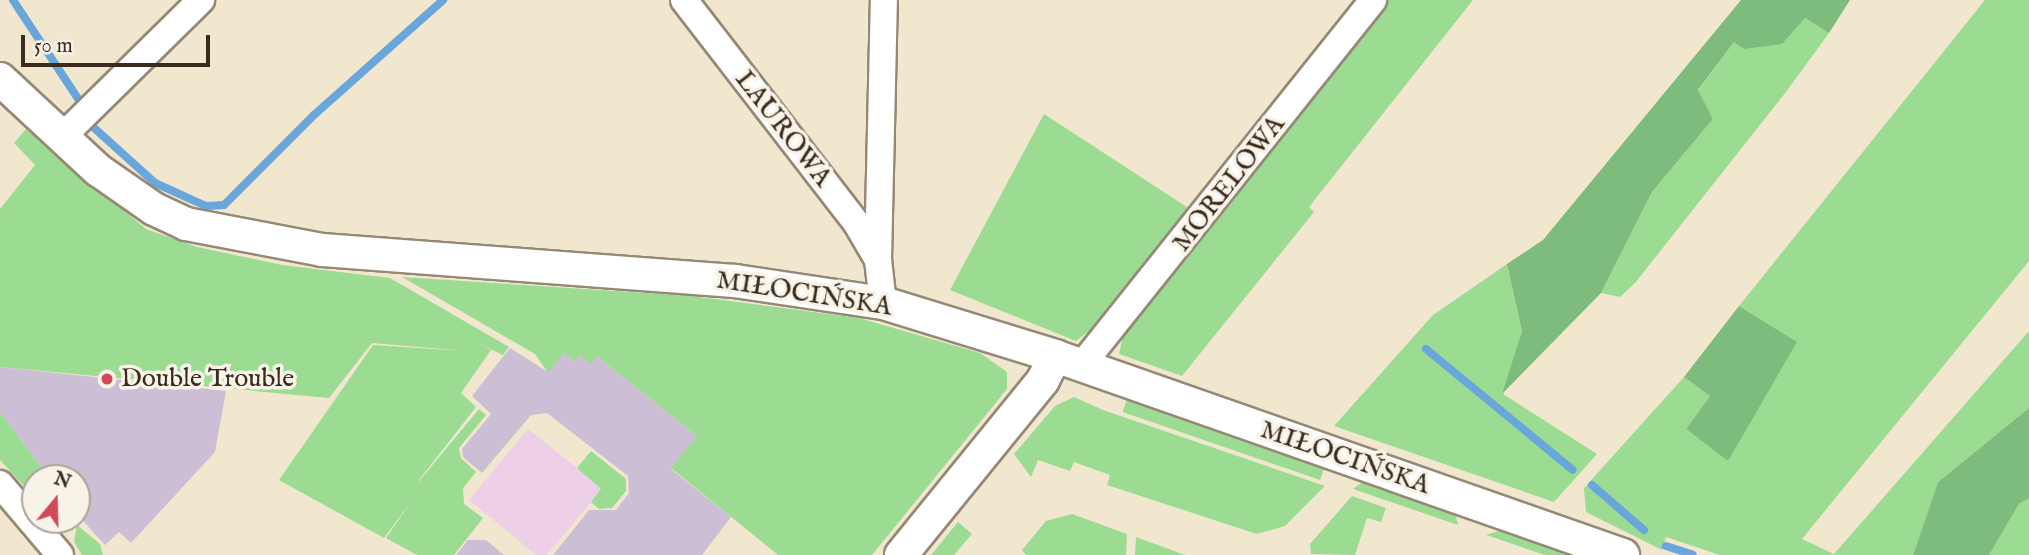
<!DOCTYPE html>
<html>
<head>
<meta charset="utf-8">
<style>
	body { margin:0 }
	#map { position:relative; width:2029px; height:555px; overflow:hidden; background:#f0e7ce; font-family:"IM FELL English",serif }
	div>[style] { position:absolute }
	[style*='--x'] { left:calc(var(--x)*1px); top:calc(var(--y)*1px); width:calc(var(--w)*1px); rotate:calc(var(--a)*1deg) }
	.built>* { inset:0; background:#edd0e8 }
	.industrial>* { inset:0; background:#ccbed4 }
	.green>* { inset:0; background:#9cdc92; transform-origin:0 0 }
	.forest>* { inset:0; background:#7dbc7c }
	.stream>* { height:8px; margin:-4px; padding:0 4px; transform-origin:4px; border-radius:4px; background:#69a6db }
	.roads { filter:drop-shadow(2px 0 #968876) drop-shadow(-2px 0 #968876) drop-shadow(0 2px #968876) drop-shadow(0 -2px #968876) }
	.minor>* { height:26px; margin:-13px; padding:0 13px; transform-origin:13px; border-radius:13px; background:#fff }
	.tertiary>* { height:32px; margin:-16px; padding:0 16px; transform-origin:16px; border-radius:16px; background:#fff }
	.dots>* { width:19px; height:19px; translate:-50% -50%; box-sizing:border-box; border:4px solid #f7f3e8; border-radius:50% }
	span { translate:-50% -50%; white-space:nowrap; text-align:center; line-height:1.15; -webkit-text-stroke:7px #f7f3e8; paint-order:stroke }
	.street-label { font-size:26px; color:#3b2a1e }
	.poi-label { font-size:26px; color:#3b2a1e }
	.left { translate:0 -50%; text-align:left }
	.north { position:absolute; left:21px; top:464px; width:70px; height:70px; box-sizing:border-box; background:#f7f3e8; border:2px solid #aca397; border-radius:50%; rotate:19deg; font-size:19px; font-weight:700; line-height:28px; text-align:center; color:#3b2a1e }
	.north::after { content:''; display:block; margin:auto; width:24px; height:32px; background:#d1495b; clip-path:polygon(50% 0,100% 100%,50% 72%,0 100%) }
	.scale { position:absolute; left:21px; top:35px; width:189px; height:32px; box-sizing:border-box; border:4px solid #3b2a1e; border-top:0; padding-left:9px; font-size:21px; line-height:24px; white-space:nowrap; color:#3b2a1e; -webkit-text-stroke:5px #f7f3e8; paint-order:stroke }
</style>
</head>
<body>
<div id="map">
	<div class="built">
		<div style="clip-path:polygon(528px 429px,577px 468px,591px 451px,626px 479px,626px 491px,612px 508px,599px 509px,591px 502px,547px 555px,536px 555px,469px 500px)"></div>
	</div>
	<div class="industrial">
		<div style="clip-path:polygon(510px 348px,548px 372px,564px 352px,575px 361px,580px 355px,597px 356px,697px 436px,671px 469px,731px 517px,702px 555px,553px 555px,589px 510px,616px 510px,629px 493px,628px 476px,547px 413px,531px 415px,482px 473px,463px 457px,462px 449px,491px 414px,472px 396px)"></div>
		<div style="clip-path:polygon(0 367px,226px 391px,215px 452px,131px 543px,119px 532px,105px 545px,77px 514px,77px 478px,49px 478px,0 412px)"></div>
		<div style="clip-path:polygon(468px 540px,486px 540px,504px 555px,456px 555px)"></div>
	</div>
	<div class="green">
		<div style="clip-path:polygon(1384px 0,1473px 0,1309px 207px,1314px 212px,1182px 376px,1119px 354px,1124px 332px)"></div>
		<div style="clip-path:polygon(1985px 0,2029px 0,2029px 261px,1802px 539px,1834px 554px,2029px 331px,2029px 408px,1938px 482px,1913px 555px,1720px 555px,1666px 537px,1662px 550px,1586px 512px,1584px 488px,1684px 377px,1710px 396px,1686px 429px,1728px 460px,1796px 342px,1739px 306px)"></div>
		<div style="clip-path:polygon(1805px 18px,1829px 33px,1786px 92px,1635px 283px,1620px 297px,1601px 293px,1652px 192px,1713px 119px,1698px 91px,1734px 42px)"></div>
		<div style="clip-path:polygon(1044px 114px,1193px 211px,1109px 316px,1076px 341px,950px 290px)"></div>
		<div style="clip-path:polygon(26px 129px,146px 229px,197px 247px,282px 265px,390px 278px,509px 347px,503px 355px,477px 343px,491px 350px,461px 393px,476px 407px,419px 480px,423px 486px,420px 480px,479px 409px,486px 415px,459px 448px,461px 458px,476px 472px,463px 488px,464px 504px,483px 518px,454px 555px,417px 555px,386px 538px,413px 499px,384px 538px,279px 480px,373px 345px,465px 351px,372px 343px,329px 398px,0 367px,0 209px,35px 165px,14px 143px)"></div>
		<div style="clip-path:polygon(1507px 264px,1522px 331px,1503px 394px,1597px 454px,1554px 502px,1334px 426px,1433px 315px)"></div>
		<div style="clip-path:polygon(402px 277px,693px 296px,859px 318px,980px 353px,1007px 372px,1007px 389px,872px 555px,778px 555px,671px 468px,697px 436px,597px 356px,591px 364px,580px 355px,575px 361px,564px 353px,548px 373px,535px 354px)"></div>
		<div style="left:1128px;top:396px;width:209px;height:17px;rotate:19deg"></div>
		<div style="clip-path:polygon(1074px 397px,1103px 410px,1325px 486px,1285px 526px,1257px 534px,1107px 485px,1110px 475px,1074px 462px,1070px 471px,1038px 460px,1031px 477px,1014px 454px,1055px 406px)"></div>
		<div style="clip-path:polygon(0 412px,49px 478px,35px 478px,35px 498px,0 460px)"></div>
		<div style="clip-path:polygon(591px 451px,626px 479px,626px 491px,612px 508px,599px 509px,591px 502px,601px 489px,577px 468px)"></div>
		<div style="clip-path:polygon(1367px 479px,1455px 512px,1458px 525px,1353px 489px)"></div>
		<div style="clip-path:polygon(1352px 496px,1386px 508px,1381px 522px,1367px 518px,1355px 555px,1311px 554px,1310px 544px)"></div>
		<div style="clip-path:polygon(2029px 498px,2029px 555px,1989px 555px,2019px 504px)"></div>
		<div style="clip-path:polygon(1072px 514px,1127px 534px,1126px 555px,1026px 555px,1022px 550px,1046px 521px)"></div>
		<div style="clip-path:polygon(958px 522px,972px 534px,954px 555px,931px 555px)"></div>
		<div style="clip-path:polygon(77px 525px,100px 544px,103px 555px,82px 555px,74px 542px)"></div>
		<div style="clip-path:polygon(1507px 528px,1565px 551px,1568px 555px,1545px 555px,1486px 535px)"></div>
		<div style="clip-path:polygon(1136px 537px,1185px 555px,1135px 555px)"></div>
	</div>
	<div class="forest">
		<div style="clip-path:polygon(1741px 0,1850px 0,1829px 33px,1805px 18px,1782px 44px,1744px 49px,1734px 42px,1698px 90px,1713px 119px,1652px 192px,1601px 293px,1502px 394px,1522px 331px,1507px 264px,1543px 240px)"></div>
		<div style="clip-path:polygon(1739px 306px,1797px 342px,1728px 461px,1686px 429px,1710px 396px,1684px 377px)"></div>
		<div style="clip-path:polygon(2029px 408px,2029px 498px,2019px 504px,1989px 555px,1913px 555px,1938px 482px)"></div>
	</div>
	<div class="stream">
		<div style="--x:13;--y:0;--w:120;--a:56.6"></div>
		<div style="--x:92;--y:126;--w:85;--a:42.1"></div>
		<div style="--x:155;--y:183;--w:56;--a:24.3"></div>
		<div style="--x:206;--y:206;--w:18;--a:-3"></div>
		<div style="--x:224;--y:205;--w:127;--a:-45"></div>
		<div style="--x:314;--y:115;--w:173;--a:-41.7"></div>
		<div style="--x:1426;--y:349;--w:190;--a:39.5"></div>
		<div style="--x:1592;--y:485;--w:69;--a:40.9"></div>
		<div style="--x:1666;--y:546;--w:28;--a:18"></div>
	</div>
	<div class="roads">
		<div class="minor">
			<div style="--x:684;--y:0;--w:283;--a:52.3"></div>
			<div style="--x:857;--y:224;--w:42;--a:59.7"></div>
			<div style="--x:878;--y:260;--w:43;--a:83.4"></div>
			<div style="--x:61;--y:138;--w:197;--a:-44.6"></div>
			<div style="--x:878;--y:260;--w:260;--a:-88.7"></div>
			<div style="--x:1081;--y:366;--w:468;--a:-51.4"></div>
			<div style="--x:0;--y:484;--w:93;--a:49.8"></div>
		</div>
		<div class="tertiary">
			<div style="--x:0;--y:79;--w:134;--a:42.9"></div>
			<div style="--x:98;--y:170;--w:68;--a:34.9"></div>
			<div style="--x:154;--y:209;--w:35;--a:25"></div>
			<div style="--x:186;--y:224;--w:138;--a:10.8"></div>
			<div style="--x:322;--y:250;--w:414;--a:4.3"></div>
			<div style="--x:735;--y:281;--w:150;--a:8.5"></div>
			<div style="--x:883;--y:303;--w:180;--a:17.1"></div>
			<div style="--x:1055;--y:356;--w:602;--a:19.31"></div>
			<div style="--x:901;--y:555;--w:225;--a:-50.9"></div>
			<div style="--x:1043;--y:380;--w:27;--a:-63"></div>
		</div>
	</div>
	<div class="dots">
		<div style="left:107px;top:379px;background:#d1495b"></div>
	</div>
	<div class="street-label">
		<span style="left:783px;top:129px;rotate:52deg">LAUROWA</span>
		<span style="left:1229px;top:184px;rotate:-52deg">MORELOWA</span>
		<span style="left:804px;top:294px;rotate:9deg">MIŁOCIŃSKA</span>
		<span style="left:1345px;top:458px;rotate:19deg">MIŁOCIŃSKA</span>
	</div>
	<div class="poi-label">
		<span class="left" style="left:121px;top:379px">Double Trouble</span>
	</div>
	<div class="north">N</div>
	<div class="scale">50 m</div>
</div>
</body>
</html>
